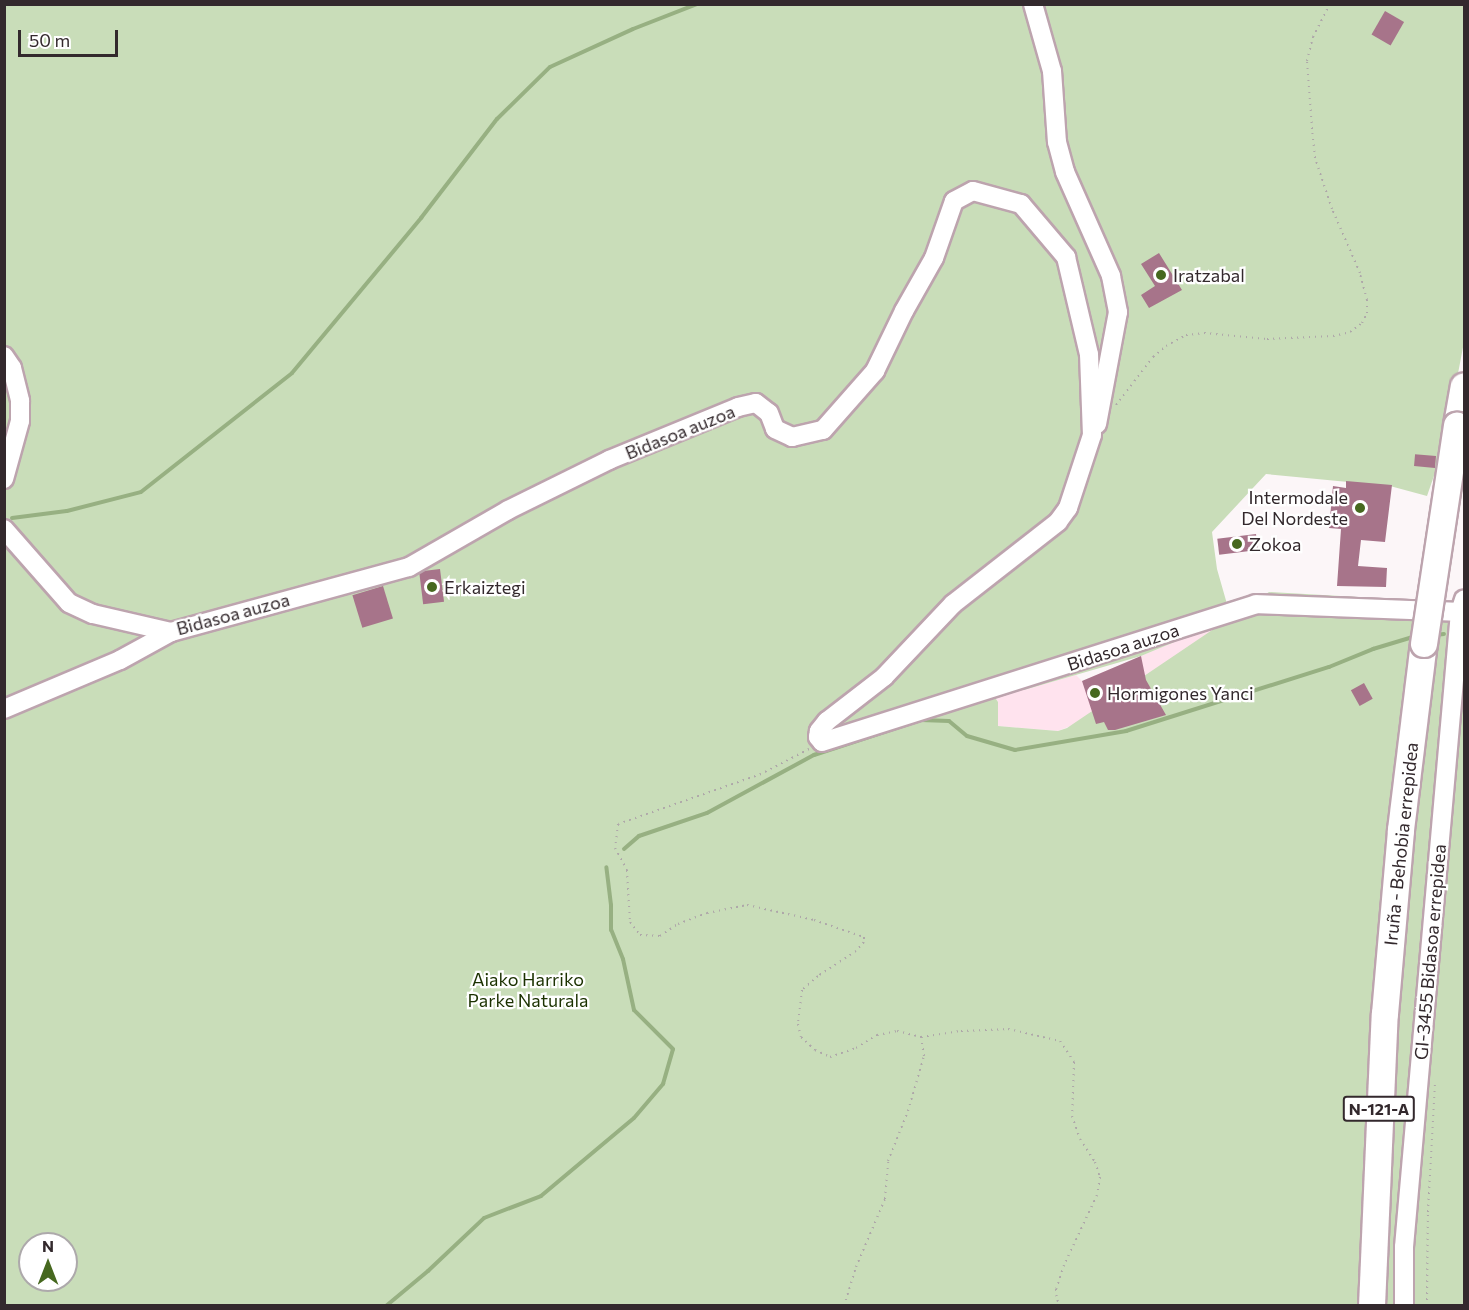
<!DOCTYPE html>
<html>
<head>
<meta charset="utf-8">
<style>
	body { margin:0 }
	#map { position:relative; width:1469px; height:1310px; overflow:hidden; background:#fcf6f8; font-family:Commissioner,sans-serif }
	div>[style] { position:absolute }
	[style*='--x'] { left:calc(var(--x)*1px); top:calc(var(--y)*1px); width:calc(var(--w)*1px); rotate:calc(var(--a)*1deg) }
	.built>* { inset:0; background:#ffe3ee }
	.green>* { inset:0; background:#c9ddb9 }
	.stream>* { height:4px; margin:-2px; padding:0 2px; transform-origin:2px; border-radius:2px; background:#97b082 }
	.building>* { inset:0; background:#a7748a; transform-origin:0 0 }
	.path>* { height:2px; margin-top:-1px; transform-origin:0; background:repeating-linear-gradient(90deg,#aea7a9 0 1.5px,transparent 0 6px) }
	.roads { filter:drop-shadow(2px 0 #bda4ae) drop-shadow(-2px 0 #bda4ae) drop-shadow(0 2px #bda4ae) drop-shadow(0 -2px #bda4ae) }
	.minor>* { height:18px; margin:-9px; padding:0 9px; transform-origin:9px; border-radius:9px; background:#fff }
	.highway>* { height:26px; margin:-13px; padding:0 13px; transform-origin:13px; border-radius:13px; background:#fff }
	.bridges { filter:drop-shadow(2px 0 #bda4ae) drop-shadow(-2px 0 #bda4ae) drop-shadow(0 2px #bda4ae) drop-shadow(0 -2px #bda4ae) }
	.highway-bridge>* { height:26px; margin:-13px; padding:0 13px; transform-origin:13px; border-radius:13px; background:#fff }
	.dots>* { width:16px; height:16px; translate:-50% -50%; box-sizing:border-box; border:3px solid #fff; border-radius:50% }
	span { translate:-50% -50%; white-space:nowrap; text-align:center; line-height:1.15; -webkit-text-stroke:4.5px #fff; paint-order:stroke }
	.shield-label span { padding:2px 4px; background:#fff; border:2px solid; border-radius:4px; -webkit-text-stroke-width:0 }
	.shield-label { font-size:16px; color:#33292d; font-weight:700 }
	.poi-label { font-size:18px; color:#33292d }
	.left { translate:0 -50%; text-align:left }
	.right { translate:-100% -50%; text-align:right }
	.street-label { font-size:18px; color:#33292d }
	.park-label { font-size:18px; color:#1b3100 }
	.frame { position:absolute; inset:0; border:6px solid #33292d; pointer-events:none }
	.north { position:absolute; left:18px; top:1232px; width:60px; height:60px; box-sizing:border-box; background:#fff; border:2px solid #ada9ab; border-radius:50%; rotate:0deg; font-size:16px; font-weight:700; line-height:24px; text-align:center; color:#33292d }
	.north::after { content:''; display:block; margin:auto; width:21px; height:27px; background:#46681f; clip-path:polygon(50% 0,100% 100%,50% 72%,0 100%) }
	.scale { position:absolute; left:18px; top:30px; width:100px; height:27px; box-sizing:border-box; border:3px solid #33292d; border-top:0; padding-left:8px; font-size:18px; line-height:21px; white-space:nowrap; color:#33292d; -webkit-text-stroke:4px #fff; paint-order:stroke }
</style>
</head>
<body>
<div id="map">
	<div class="built">
		<div style="clip-path:polygon(1231px 618px,1093px 717px,1058px 731px,998px 726px,998px 702px,994px 696px,1018px 687px,1024px 690px,1076px 675px,1082px 681px)"></div>
	</div>
	<div class="green">
		<div style="clip-path:polygon(evenodd,5px 5px,1464px 5px,1464px 342px,1444px 447px,1427px 496px,1390px 486px,1266px 474px,1212px 532px,1217px 569px,1231px 618px,1269px 592px,1464px 603px,1464px 1305px,5px 1305px,5px 5px,1227px 620px,1067px 728px,1058px 731px,998px 726px,998px 702px,994px 696px,1018px 687px,1024px 690px,1141px 656px,1227px 620px,5px 5px,30px 1244px,66px 1244px,66px 1280px,30px 1280px,30px 1244px)"></div>
	</div>
	<div class="stream">
		<div style="--x:12;--y:518;--w:55;--a:-7.3"></div>
		<div style="--x:67;--y:511;--w:76;--a:-14.4"></div>
		<div style="--x:141;--y:492;--w:192;--a:-38.2"></div>
		<div style="--x:292;--y:373;--w:202;--a:-50.2"></div>
		<div style="--x:421;--y:218;--w:125;--a:-52.5"></div>
		<div style="--x:497;--y:119;--w:74;--a:-44.5"></div>
		<div style="--x:550;--y:67;--w:91;--a:-24.6"></div>
		<div style="--x:633;--y:29;--w:69;--a:-21.3"></div>
		<div style="--x:1435;--y:635;--w:9;--a:-6"></div>
		<div style="--x:624;--y:849;--w:20;--a:-41"></div>
		<div style="--x:639;--y:836;--w:72;--a:-18.7"></div>
		<div style="--x:707;--y:813;--w:122;--a:-28.5"></div>
		<div style="--x:814;--y:755;--w:113;--a:-18.1"></div>
		<div style="--x:921;--y:720;--w:28;--a:2"></div>
		<div style="--x:949;--y:721;--w:23;--a:40"></div>
		<div style="--x:967;--y:736;--w:50;--a:16.3"></div>
		<div style="--x:1015;--y:750;--w:113;--a:-9.7"></div>
		<div style="--x:1126;--y:731;--w:213;--a:-17.5"></div>
		<div style="--x:1329;--y:667;--w:48;--a:-22.2"></div>
		<div style="--x:1373;--y:649;--w:45;--a:-16.8"></div>
		<div style="--x:386;--y:1306;--w:55;--a:-39.8"></div>
		<div style="--x:428;--y:1271;--w:77;--a:-43.4"></div>
		<div style="--x:484;--y:1218;--w:61;--a:-21.1"></div>
		<div style="--x:541;--y:1196;--w:121;--a:-40"></div>
		<div style="--x:634;--y:1118;--w:45;--a:-49.5"></div>
		<div style="--x:663;--y:1084;--w:36;--a:-74"></div>
		<div style="--x:673;--y:1049;--w:55;--a:-135"></div>
		<div style="--x:634;--y:1010;--w:52;--a:-102.2"></div>
		<div style="--x:623;--y:959;--w:31;--a:-112"></div>
		<div style="--x:611;--y:930;--w:25;--a:-90"></div>
		<div style="--x:611;--y:905;--w:38;--a:-97"></div>
	</div>
	<div class="building">
		<div style="left:1385px;top:11px;width:22px;height:27px;rotate:30deg"></div>
		<div style="clip-path:polygon(1159px 253px,1182px 290px,1149px 308px,1141px 295px,1155px 286px,1141px 264px)"></div>
		<div style="left:1436px;top:456px;width:12px;height:21px;rotate:95deg"></div>
		<div style="clip-path:polygon(1346px 481px,1392px 485px,1385px 542px,1361px 540px,1358px 566px,1387px 568px,1386px 587px,1337px 586px,1341px 529px,1329px 528px,1333px 486px,1346px 488px)"></div>
		<div style="left:1256px;top:534px;width:16px;height:39px;rotate:83deg"></div>
		<div style="left:440px;top:569px;width:33px;height:21px;rotate:83deg"></div>
		<div style="left:383px;top:586px;width:34px;height:32px;rotate:73deg"></div>
		<div style="clip-path:polygon(1141px 656px,1146px 680px,1166px 715px,1115px 730px,1108px 730px,1104px 722px,1096px 724px,1082px 681px)"></div>
		<div style="left:1364px;top:683px;width:18px;height:15px;rotate:61deg"></div>
	</div>
	<div class="path">
		<div style="--x:1116;--y:405;--w:61;--a:-52.4"></div>
		<div style="--x:1153;--y:357;--w:17;--a:-40"></div>
		<div style="--x:1166;--y:346;--w:23;--a:-29"></div>
		<div style="--x:1186;--y:335;--w:18;--a:-6"></div>
		<div style="--x:1204;--y:333;--w:63;--a:5.4"></div>
		<div style="--x:1267;--y:339;--w:66;--a:-2.6"></div>
		<div style="--x:1333;--y:336;--w:17;--a:-13"></div>
		<div style="--x:1350;--y:332;--w:15;--a:-37"></div>
		<div style="--x:1362;--y:323;--w:11;--a:-63"></div>
		<div style="--x:1367;--y:313;--w:13;--a:-90"></div>
		<div style="--x:1367;--y:300;--w:28;--a:-105"></div>
		<div style="--x:1360;--y:273;--w:70;--a:-113.6"></div>
		<div style="--x:1332;--y:209;--w:54;--a:-108.4"></div>
		<div style="--x:1315;--y:158;--w:29;--a:-96"></div>
		<div style="--x:1312;--y:129;--w:68;--a:-94.2"></div>
		<div style="--x:1307;--y:61;--w:25;--a:-76"></div>
		<div style="--x:1313;--y:37;--w:37;--a:-63"></div>
		<div style="--x:809;--y:749;--w:54;--a:152.5"></div>
		<div style="--x:761;--y:774;--w:151;--a:160.7"></div>
		<div style="--x:618;--y:824;--w:24;--a:97"></div>
		<div style="--x:615;--y:848;--w:25;--a:61"></div>
		<div style="--x:627;--y:870;--w:52;--a:86.7"></div>
		<div style="--x:630;--y:922;--w:16;--a:52"></div>
		<div style="--x:640;--y:935;--w:20;--a:3"></div>
		<div style="--x:660;--y:936;--w:22;--a:-34"></div>
		<div style="--x:678;--y:924;--w:31;--a:-21"></div>
		<div style="--x:707;--y:913;--w:41;--a:-11.3"></div>
		<div style="--x:747;--y:905;--w:69;--a:12.6"></div>
		<div style="--x:814;--y:920;--w:53;--a:18.8"></div>
		<div style="--x:864;--y:937;--w:5;--a:90"></div>
		<div style="--x:864;--y:942;--w:12;--a:132"></div>
		<div style="--x:856;--y:951;--w:45;--a:146.7"></div>
		<div style="--x:818;--y:976;--w:21;--a:139"></div>
		<div style="--x:802;--y:990;--w:34;--a:97"></div>
		<div style="--x:798;--y:1024;--w:13;--a:77"></div>
		<div style="--x:801;--y:1037;--w:19;--a:43"></div>
		<div style="--x:815;--y:1050;--w:17;--a:25"></div>
		<div style="--x:830;--y:1057;--w:28;--a:-19"></div>
		<div style="--x:856;--y:1048;--w:25;--a:-32"></div>
		<div style="--x:877;--y:1035;--w:20;--a:-11"></div>
		<div style="--x:897;--y:1031;--w:25;--a:14"></div>
		<div style="--x:921;--y:1037;--w:40;--a:-8.5"></div>
		<div style="--x:961;--y:1031;--w:47;--a:-2.4"></div>
		<div style="--x:1008;--y:1029;--w:53;--a:13"></div>
		<div style="--x:1060;--y:1041;--w:25;--a:56"></div>
		<div style="--x:1074;--y:1062;--w:54;--a:92.1"></div>
		<div style="--x:1072;--y:1116;--w:24;--a:71"></div>
		<div style="--x:1080;--y:1139;--w:27;--a:57"></div>
		<div style="--x:1095;--y:1162;--w:16;--a:72"></div>
		<div style="--x:1100;--y:1177;--w:18;--a:99"></div>
		<div style="--x:1097;--y:1195;--w:77;--a:115.2"></div>
		<div style="--x:1064;--y:1265;--w:25;--a:108"></div>
		<div style="--x:1056;--y:1289;--w:11;--a:85"></div>
		<div style="--x:1057;--y:1300;--w:8;--a:50"></div>
		<div style="--x:844;--y:1306;--w:41;--a:-72.9"></div>
		<div style="--x:856;--y:1267;--w:74;--a:-66.9"></div>
		<div style="--x:885;--y:1199;--w:38;--a:-85"></div>
		<div style="--x:888;--y:1161;--w:54;--a:-68.2"></div>
		<div style="--x:908;--y:1111;--w:57;--a:-73.8"></div>
		<div style="--x:924;--y:1056;--w:19;--a:-99"></div>
		<div style="--x:1427;--y:1306;--w:94;--a:-89.4"></div>
		<div style="--x:1428;--y:1212;--w:128;--a:-86.9"></div>
	</div>
	<div class="roads">
		<div class="minor">
			<div style="--x:1033;--y:4;--w:70;--a:74.2"></div>
			<div style="--x:1052;--y:71;--w:71;--a:86"></div>
			<div style="--x:1057;--y:142;--w:31;--a:75"></div>
			<div style="--x:1065;--y:172;--w:114;--a:66.1"></div>
			<div style="--x:1111;--y:276;--w:37;--a:79"></div>
			<div style="--x:1118;--y:312;--w:114;--a:100.6"></div>
			<div style="--x:4;--y:356;--w:14;--a:56"></div>
			<div style="--x:12;--y:368;--w:34;--a:76"></div>
			<div style="--x:20;--y:401;--w:20;--a:90"></div>
			<div style="--x:20;--y:421;--w:60;--a:105.4"></div>
			<div style="--x:4;--y:529;--w:98;--a:48.7"></div>
			<div style="--x:69;--y:603;--w:26;--a:25"></div>
			<div style="--x:93;--y:614;--w:80;--a:13"></div>
			<div style="--x:171;--y:632;--w:247;--a:-15.3"></div>
			<div style="--x:409;--y:567;--w:114;--a:-29.9"></div>
			<div style="--x:508;--y:510;--w:113;--a:-26.3"></div>
			<div style="--x:609;--y:460;--w:139;--a:-22.3"></div>
			<div style="--x:738;--y:407;--w:18;--a:-13"></div>
			<div style="--x:756;--y:403;--w:16;--a:38"></div>
			<div style="--x:769;--y:413;--w:17;--a:69"></div>
			<div style="--x:775;--y:429;--w:19;--a:25"></div>
			<div style="--x:792;--y:437;--w:32;--a:-13"></div>
			<div style="--x:823;--y:430;--w:79;--a:-48.6"></div>
			<div style="--x:875;--y:371;--w:67;--a:-64.2"></div>
			<div style="--x:904;--y:311;--w:61;--a:-60.5"></div>
			<div style="--x:934;--y:258;--w:60;--a:-70.7"></div>
			<div style="--x:954;--y:201;--w:21;--a:-28"></div>
			<div style="--x:973;--y:191;--w:50;--a:15.2"></div>
			<div style="--x:1021;--y:204;--w:70;--a:49.7"></div>
			<div style="--x:1066;--y:257;--w:100;--a:76.7"></div>
			<div style="--x:1089;--y:354;--w:81;--a:87.9"></div>
			<div style="--x:1092;--y:435;--w:77;--a:108.2"></div>
			<div style="--x:1068;--y:508;--w:17;--a:126"></div>
			<div style="--x:1058;--y:522;--w:133;--a:142"></div>
			<div style="--x:953;--y:604;--w:100;--a:133.4"></div>
			<div style="--x:884;--y:677;--w:72;--a:142.3"></div>
			<div style="--x:827;--y:721;--w:13;--a:129"></div>
			<div style="--x:819;--y:731;--w:6;--a:99"></div>
			<div style="--x:818;--y:737;--w:6;--a:51"></div>
			<div style="--x:822;--y:742;--w:455;--a:-17.6"></div>
			<div style="--x:1256;--y:604;--w:204;--a:2.2"></div>
			<div style="--x:4;--y:709;--w:126;--a:-22.9"></div>
			<div style="--x:120;--y:660;--w:58;--a:-28.8"></div>
			<div style="--x:1404;--y:1306;--w:59;--a:-90"></div>
			<div style="--x:1404;--y:1247;--w:637;--a:-84.96"></div>
			<div style="--x:1460;--y:612;--w:13;--a:-72"></div>
		</div>
		<div class="highway">
			<div style="--x:1457;--y:425;--w:39;--a:-80"></div>
			<div style="--x:1372;--y:1306;--w:292;--a:-87.5"></div>
			<div style="--x:1385;--y:1014;--w:185;--a:-85"></div>
			<div style="--x:1401;--y:830;--w:187;--a:-83"></div>
		</div>
	</div>
	<div class="bridges">
		<div class="highway-bridge">
			<div style="--x:1424;--y:644;--w:221;--a:-81.4"></div>
		</div>
	</div>
	<div class="dots">
		<div style="left:1161px;top:275px;background:#46681f"></div>
		<div style="left:1360px;top:508px;background:#46681f"></div>
		<div style="left:1237px;top:544px;background:#46681f"></div>
		<div style="left:432px;top:587px;background:#46681f"></div>
		<div style="left:1095px;top:693px;background:#46681f"></div>
	</div>
	<div class="shield-label">
		<span style="left:1379px;top:1109px">N-121-A</span>
	</div>
	<div class="poi-label">
		<span class="left" style="left:1173px;top:275px">Iratzabal</span>
		<span class="right" style="left:1348px;top:508px">Intermodale<br>Del Nordeste</span>
		<span class="left" style="left:1249px;top:544px">Zokoa</span>
		<span class="left" style="left:444px;top:587px">Erkaiztegi</span>
		<span class="left" style="left:1107px;top:693px">Hormigones Yanci</span>
	</div>
	<div class="street-label">
		<span style="left:680px;top:432px;rotate:-22deg">Bidasoa auzoa</span>
		<span style="left:233px;top:614px;rotate:-15deg">Bidasoa auzoa</span>
		<span style="left:1123px;top:647px;rotate:-18deg">Bidasoa auzoa</span>
		<span style="left:1401px;top:844px;rotate:-84deg">Iruña - Behobia errepidea</span>
		<span style="left:1430px;top:952px;rotate:-85deg">GI-3455 Bidasoa errepidea</span>
	</div>
	<div class="park-label">
		<span style="left:528px;top:990px">Aiako Harriko<br>Parke Naturala</span>
	</div>
	<div class="frame"></div>
	<div class="north">N</div>
	<div class="scale">50 m</div>
</div>
</body>
</html>
